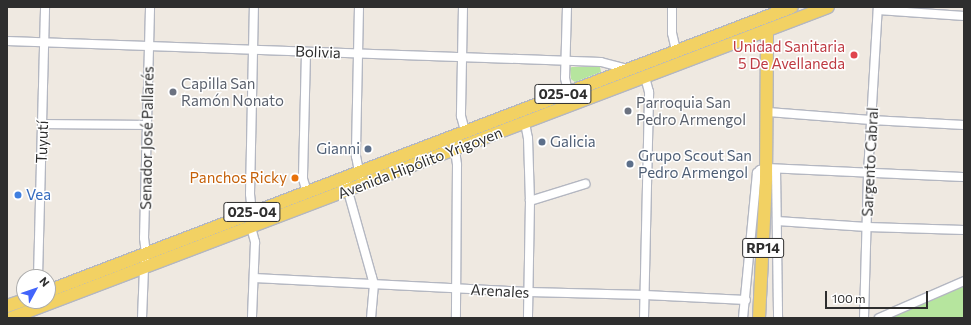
<!DOCTYPE html>
<html>
<head>
<meta charset="utf-8">
<style>
	body { margin:0 }
	#map { position:relative; width:971px; height:325px; overflow:hidden; background:#efe9e1; font-family:Commissioner,sans-serif }
	div>[style] { position:absolute }
	[style*='--x'] { left:calc(var(--x)*1px); top:calc(var(--y)*1px); width:calc(var(--w)*1px); rotate:calc(var(--a)*1deg) }
	.green>* { inset:0; background:#b6e59e }
	.roads { filter:drop-shadow(1px 0 #b4b7c1) drop-shadow(-1px 0 #b4b7c1) drop-shadow(0 1px #b4b7c1) drop-shadow(0 -1px #b4b7c1) }
	.street>* { height:8px; margin:-4px; padding:0 4px; transform-origin:4px; border-radius:4px; background:#fff }
	.primary>* { height:12px; margin:-6px; padding:0 6px; transform-origin:6px; border-radius:6px; background:#f2d163 }
	.dots>* { width:11px; height:11px; translate:-50% -50%; box-sizing:border-box; border:2px solid #fff; border-radius:50% }
	span { translate:-50% -50%; white-space:nowrap; text-align:center; line-height:1.15; -webkit-text-stroke:3px #fff; paint-order:stroke }
	.shield-label span { padding:1px 3px; background:#fff; border:1px solid; border-radius:3px; -webkit-text-stroke-width:0 }
	.shield-label { font-size:14px; color:#2e2e2e; font-weight:700 }
	.health-label { font-size:15px; color:#be3a42 }
	.right { translate:-100% -50%; text-align:right }
	.street-label { font-size:15px; color:#2e2e2e }
	.worship-label { font-size:15px; color:#5b616d }
	.left { translate:0 -50%; text-align:left }
	.service-label { font-size:15px; color:#4e5e75 }
	.food-label { font-size:15px; color:#c56008 }
	.shop-label { font-size:15px; color:#366cbe }
	.frame { position:absolute; inset:0; border:8px solid #2e2e2e; pointer-events:none }
	.north { position:absolute; left:16px; top:269px; width:40px; height:40px; box-sizing:border-box; background:#fff; border:1px solid #ababab; border-radius:50%; rotate:50deg; font-size:11px; font-weight:700; line-height:16px; text-align:center; color:#2e2e2e }
	.north::after { content:''; display:block; margin:auto; width:14px; height:18px; background:#4264fb; clip-path:polygon(50% 0,100% 100%,50% 72%,0 100%) }
	.scale { position:absolute; left:825px; top:291px; width:103px; height:18px; box-sizing:border-box; border:2px solid #2e2e2e; border-top:0; padding-left:5px; font-size:12px; line-height:14px; white-space:nowrap; color:#2e2e2e; -webkit-text-stroke:3px #fff; paint-order:stroke }
</style>
</head>
<body>
<div id="map">
	<div class="green">
		<div style="clip-path:polygon(572px 67px,600px 67px,601px 72px,575px 82px,571px 79px,570px 68px)"></div>
		<div style="clip-path:polygon(964px 285px,964px 318px,886px 318px)"></div>
	</div>
	<div class="roads">
		<div class="street">
			<div style="--x:359;--y:7;--w:149;--a:91.2"></div>
			<div style="--x:356;--y:156;--w:20;--a:79"></div>
			<div style="--x:463;--y:7;--w:109;--a:91.1"></div>
			<div style="--x:461;--y:116;--w:16;--a:75"></div>
			<div style="--x:567;--y:7;--w:71;--a:91.6"></div>
			<div style="--x:565;--y:78;--w:14;--a:78"></div>
			<div style="--x:672;--y:7;--w:26;--a:90"></div>
			<div style="--x:672;--y:33;--w:18;--a:77"></div>
			<div style="--x:878;--y:10;--w:86;--a:4"></div>
			<div style="--x:7;--y:41;--w:594;--a:2.02"></div>
			<div style="--x:601;--y:62;--w:27;--a:15"></div>
			<div style="--x:306;--y:53;--w:126;--a:91.4"></div>
			<div style="--x:303;--y:179;--w:14;--a:73"></div>
			<div style="--x:768;--y:112;--w:103;--a:4.4"></div>
			<div style="--x:871;--y:120;--w:93;--a:3.1"></div>
			<div style="--x:525;--y:123;--w:15;--a:79"></div>
			<div style="--x:528;--y:138;--w:63;--a:88.2"></div>
			<div style="--x:530;--y:201;--w:117;--a:91"></div>
			<div style="--x:42;--y:124;--w:105;--a:0.5"></div>
			<div style="--x:455;--y:150;--w:15;--a:82"></div>
			<div style="--x:457;--y:165;--w:153;--a:90.4"></div>
			<div style="--x:776;--y:169;--w:149;--a:89.2"></div>
			<div style="--x:344;--y:177;--w:104;--a:74.4"></div>
			<div style="--x:372;--y:277;--w:7;--a:74"></div>
			<div style="--x:374;--y:284;--w:34;--a:95"></div>
			<div style="--x:530;--y:201;--w:58;--a:-17.2"></div>
			<div style="--x:252;--y:213;--w:19;--a:-96"></div>
			<div style="--x:250;--y:194;--w:187;--a:-88.8"></div>
			<div style="--x:777;--y:221;--w:90;--a:3.8"></div>
			<div style="--x:867;--y:227;--w:97;--a:1.8"></div>
			<div style="--x:251;--y:227;--w:16;--a:75"></div>
			<div style="--x:255;--y:242;--w:76;--a:92.3"></div>
			<div style="--x:38;--y:277;--w:270;--a:-88.5"></div>
			<div style="--x:254;--y:278;--w:275;--a:2.9"></div>
			<div style="--x:529;--y:292;--w:116;--a:1.5"></div>
			<div style="--x:645;--y:295;--w:101;--a:2.8"></div>
			<div style="--x:142;--y:318;--w:49;--a:-87.7"></div>
			<div style="--x:144;--y:269;--w:15;--a:-82"></div>
			<div style="--x:146;--y:254;--w:16;--a:-97"></div>
			<div style="--x:144;--y:238;--w:231;--a:-88.5"></div>
			<div style="--x:644;--y:318;--w:226;--a:-88.7"></div>
			<div style="--x:649;--y:92;--w:16;--a:-105"></div>
			<div style="--x:743;--y:318;--w:146;--a:-84.5"></div>
			<div style="--x:757;--y:173;--w:4;--a:-45"></div>
			<div style="--x:760;--y:170;--w:5;--a:-22"></div>
			<div style="--x:765;--y:168;--w:199;--a:2.6"></div>
			<div style="--x:864;--y:318;--w:145;--a:-88.4"></div>
			<div style="--x:868;--y:173;--w:166;--a:-86.6"></div>
			<div style="--x:879;--y:318;--w:93;--a:-23.5"></div>
		</div>
		<div class="primary">
			<div style="--x:48;--y:291;--w:796;--a:-20.89"></div>
			<div style="--x:7;--y:306;--w:18;--a:-19"></div>
			<div style="--x:11;--y:318;--w:874;--a:-20.84"></div>
			<div style="--x:759;--y:318;--w:139;--a:-87.1"></div>
			<div style="--x:766;--y:179;--w:149;--a:-89.6"></div>
		</div>
	</div>
	<div class="dots">
		<div style="left:854px;top:55px;background:#e0444e"></div>
		<div style="left:173px;top:92px;background:#6b7280"></div>
		<div style="left:628px;top:111px;background:#6b7280"></div>
		<div style="left:542px;top:142px;background:#5c6f8a"></div>
		<div style="left:368px;top:149px;background:#5c6f8a"></div>
		<div style="left:630px;top:164px;background:#5c6f8a"></div>
		<div style="left:295px;top:178px;background:#e8710a"></div>
		<div style="left:18px;top:195px;background:#3f7fe0"></div>
	</div>
	<div class="shield-label">
		<span style="left:563px;top:94px">025-04</span>
		<span style="left:252px;top:212px">025-04</span>
		<span style="left:763px;top:248px">RP14</span>
	</div>
	<div class="health-label">
		<span class="right" style="left:845px;top:55px">Unidad Sanitaria<br>5 De Avellaneda</span>
	</div>
	<div class="street-label">
		<span style="left:318px;top:52px;rotate:2deg">Bolivia</span>
		<span style="left:147px;top:138px;rotate:-89deg">Senador José Pallarés</span>
		<span style="left:42px;top:142px;rotate:-88deg">Tuyutí</span>
		<span style="left:870px;top:162px;rotate:-87deg">Sargento Cabral</span>
		<span style="left:420px;top:163px;rotate:-21deg">Avenida Hipólito Yrigoyen</span>
		<span style="left:500px;top:291px;rotate:3deg">Arenales</span>
	</div>
	<div class="worship-label">
		<span class="left" style="left:181px;top:92px">Capilla San<br>Ramón Nonato</span>
		<span class="left" style="left:636px;top:111px">Parroquia San<br>Pedro Armengol</span>
	</div>
	<div class="service-label">
		<span class="left" style="left:550px;top:142px">Galicia</span>
		<span class="right" style="left:360px;top:149px">Gianni</span>
		<span class="left" style="left:638px;top:164px">Grupo Scout San<br>Pedro Armengol</span>
	</div>
	<div class="food-label">
		<span class="right" style="left:287px;top:178px">Panchos Ricky</span>
	</div>
	<div class="shop-label">
		<span class="left" style="left:26px;top:195px">Vea</span>
	</div>
	<div class="frame"></div>
	<div class="north">N</div>
	<div class="scale">100 m</div>
</div>
</body>
</html>
